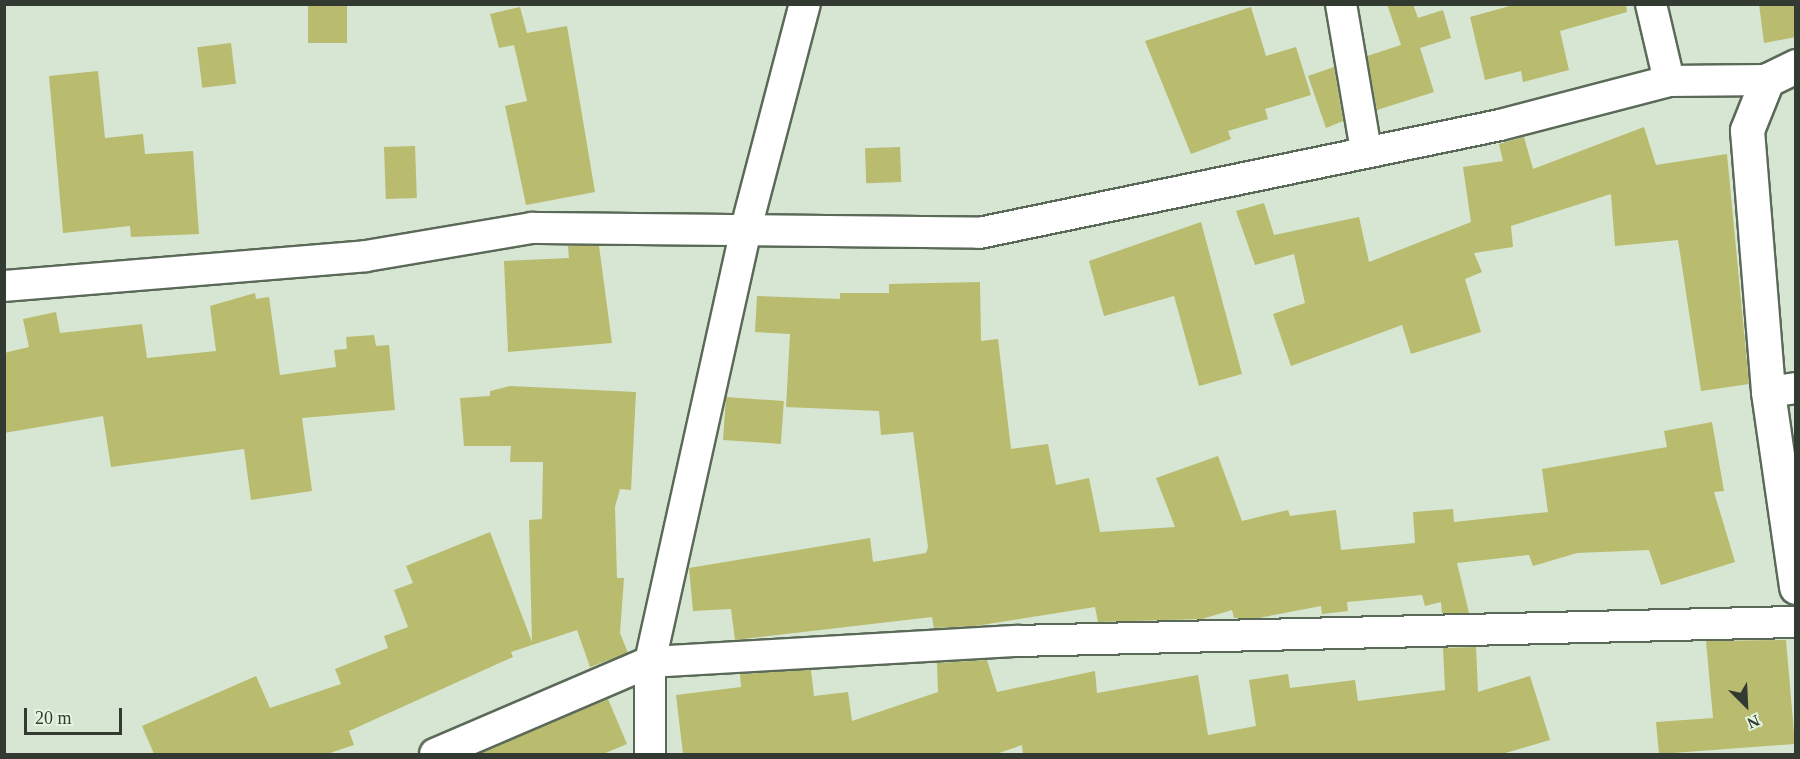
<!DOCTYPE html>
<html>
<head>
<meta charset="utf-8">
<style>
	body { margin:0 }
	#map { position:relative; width:1800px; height:759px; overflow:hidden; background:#d6e6d2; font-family:"Times New Roman",serif }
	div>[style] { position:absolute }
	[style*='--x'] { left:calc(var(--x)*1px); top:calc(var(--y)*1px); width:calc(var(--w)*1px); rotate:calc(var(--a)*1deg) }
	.building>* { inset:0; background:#b9bb6e; transform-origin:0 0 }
	.roads { filter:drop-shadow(2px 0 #5b6a58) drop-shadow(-2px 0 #5b6a58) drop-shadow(0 2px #5b6a58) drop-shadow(0 -2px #5b6a58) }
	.minor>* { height:30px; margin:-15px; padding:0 15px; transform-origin:15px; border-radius:15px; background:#fff }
	.tertiary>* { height:33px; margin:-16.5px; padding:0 16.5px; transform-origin:16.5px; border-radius:16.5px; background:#fff }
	span { translate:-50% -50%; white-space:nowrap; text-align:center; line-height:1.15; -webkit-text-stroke:4.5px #e3f4df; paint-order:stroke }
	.frame { position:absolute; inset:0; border:6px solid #333a32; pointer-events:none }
	.north { position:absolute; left:1716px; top:675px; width:60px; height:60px; -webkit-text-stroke:4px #e3f4df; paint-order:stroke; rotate:156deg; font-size:16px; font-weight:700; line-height:24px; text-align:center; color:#333a32 }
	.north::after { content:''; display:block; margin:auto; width:21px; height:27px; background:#333a32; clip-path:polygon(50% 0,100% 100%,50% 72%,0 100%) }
	.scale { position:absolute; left:24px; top:708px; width:98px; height:27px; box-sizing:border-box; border:3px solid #333a32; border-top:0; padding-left:8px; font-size:18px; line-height:21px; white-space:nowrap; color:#333a32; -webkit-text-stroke:4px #e3f4df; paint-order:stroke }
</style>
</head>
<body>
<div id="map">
	<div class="building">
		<div style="left:308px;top:4px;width:39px;height:39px"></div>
		<div style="clip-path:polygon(1387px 4px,1413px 4px,1418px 18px,1443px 10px,1451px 38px,1420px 48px,1434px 92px,1377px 110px,1367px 56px,1401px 45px)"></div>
		<div style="clip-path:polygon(1517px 4px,1626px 4px,1627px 12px,1560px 31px,1569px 70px,1523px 82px,1521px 71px,1485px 80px,1470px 17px)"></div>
		<div style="clip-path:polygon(1759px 4px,1796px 4px,1796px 37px,1764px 43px)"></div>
		<div style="clip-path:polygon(520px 7px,527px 33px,567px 26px,595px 192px,526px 205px,505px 106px,527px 101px,514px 45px,499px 48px,490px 14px)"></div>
		<div style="clip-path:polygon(1251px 7px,1266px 56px,1296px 47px,1311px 95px,1265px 109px,1268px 119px,1228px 131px,1231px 139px,1191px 154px,1145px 41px)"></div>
		<div style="left:231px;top:43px;width:41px;height:34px;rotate:83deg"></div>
		<div style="clip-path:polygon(1334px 67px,1343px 121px,1326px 128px,1308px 76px)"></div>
		<div style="clip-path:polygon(98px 71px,105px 138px,143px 134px,145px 154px,193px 151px,199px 234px,131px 237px,130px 226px,63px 233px,49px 76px)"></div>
		<div style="clip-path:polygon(1644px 127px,1656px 165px,1727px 154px,1749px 384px,1701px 391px,1678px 240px,1615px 246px,1611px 194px,1511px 226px,1513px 247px,1474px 253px,1482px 272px,1465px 279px,1481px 332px,1411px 354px,1402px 325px,1291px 366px,1273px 314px,1305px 303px,1294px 254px,1255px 265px,1236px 211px,1264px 203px,1274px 235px,1359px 217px,1369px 262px,1471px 222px,1463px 167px,1503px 161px,1499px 144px,1524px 137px,1533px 169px)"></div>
		<div style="left:415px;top:146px;width:52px;height:31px;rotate:88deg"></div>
		<div style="left:900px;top:147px;width:35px;height:35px;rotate:88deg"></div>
		<div style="clip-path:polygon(1201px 222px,1242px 374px,1199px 386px,1174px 296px,1104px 316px,1089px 261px)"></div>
		<div style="clip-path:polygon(568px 246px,599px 246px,612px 343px,508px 352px,504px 261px,569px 258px)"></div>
		<div style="clip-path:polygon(980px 282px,981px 341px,998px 339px,1011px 449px,1048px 444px,1056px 485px,1089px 478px,1100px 532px,1175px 527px,1156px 478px,1218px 456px,1242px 521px,1288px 510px,1290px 516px,1336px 510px,1341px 550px,1415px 543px,1413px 512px,1453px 509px,1454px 522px,1548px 512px,1542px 469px,1667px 447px,1664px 431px,1712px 422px,1724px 491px,1714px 492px,1735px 562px,1661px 585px,1649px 550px,1577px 553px,1533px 566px,1529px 555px,1457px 563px,1469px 613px,1442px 613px,1441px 602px,1425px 606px,1422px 595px,1347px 602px,1348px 611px,1322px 614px,1321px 606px,1259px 618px,1234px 618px,1232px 610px,1202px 619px,1098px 622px,1095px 607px,975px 626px,934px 628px,932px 617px,735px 640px,731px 609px,693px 611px,689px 568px,870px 538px,873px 562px,926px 553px,928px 547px,913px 432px,881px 435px,879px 411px,786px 407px,790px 334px,755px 332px,757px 296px,840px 299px,840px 293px,889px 293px,889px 284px)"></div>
		<div style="clip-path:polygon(255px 293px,256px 299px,269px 297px,280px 375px,336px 367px,334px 350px,347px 349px,346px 337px,374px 335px,376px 346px,389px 345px,395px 410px,302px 418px,312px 491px,251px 500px,244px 449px,111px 467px,103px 416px,4px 433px,4px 353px,29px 347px,23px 319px,56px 312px,60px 333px,142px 324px,147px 358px,216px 351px,210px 306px)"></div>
		<div style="clip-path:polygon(510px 386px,636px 392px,631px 490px,620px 489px,615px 507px,617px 578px,624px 578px,620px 633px,628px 653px,590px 667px,577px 630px,511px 652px,513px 657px,349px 731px,354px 745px,327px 754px,154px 754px,142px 726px,256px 676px,270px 708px,341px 684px,335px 669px,388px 648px,384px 636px,408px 627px,394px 590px,413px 583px,406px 566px,490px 532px,532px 642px,529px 520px,542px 519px,543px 462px,510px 462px,511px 446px,464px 446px,460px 398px,490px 396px,490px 391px)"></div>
		<div style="left:726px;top:397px;width:58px;height:43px;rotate:4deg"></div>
		<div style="clip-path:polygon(1786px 640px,1795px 744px,1659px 754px,1656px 722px,1713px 718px,1706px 641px)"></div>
		<div style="clip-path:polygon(1476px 647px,1478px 692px,1530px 676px,1550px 740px,1502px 754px,1023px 754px,1022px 745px,996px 754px,683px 754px,676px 695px,741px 687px,740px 674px,811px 670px,814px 696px,848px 692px,852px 721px,938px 692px,937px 663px,987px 660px,997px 692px,1095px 671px,1097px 693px,1198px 675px,1208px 735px,1256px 726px,1249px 680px,1288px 674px,1290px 688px,1355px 680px,1358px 701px,1445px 690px,1443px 648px)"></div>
		<div style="clip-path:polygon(608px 699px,627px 744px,603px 754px,478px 754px)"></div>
	</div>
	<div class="roads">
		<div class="minor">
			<div style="--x:1341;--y:4;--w:149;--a:80.3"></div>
			<div style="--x:1651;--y:4;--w:79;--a:76.8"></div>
			<div style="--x:4;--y:286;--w:363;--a:-4.7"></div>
			<div style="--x:366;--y:256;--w:168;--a:-9.6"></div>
			<div style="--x:532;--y:228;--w:447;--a:0.6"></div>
			<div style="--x:979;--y:233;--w:532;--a:-11.71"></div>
			<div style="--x:1500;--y:125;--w:175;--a:-14.6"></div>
			<div style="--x:1669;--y:81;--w:98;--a:-0.6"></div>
			<div style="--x:1768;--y:392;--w:28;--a:-8"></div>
			<div style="--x:435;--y:754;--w:234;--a:-23.2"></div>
			<div style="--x:650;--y:662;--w:367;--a:-3.3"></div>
			<div style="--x:1016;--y:641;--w:780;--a:-1.4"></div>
			<div style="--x:650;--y:754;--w:92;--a:-90"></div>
			<div style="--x:650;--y:662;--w:440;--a:-77.5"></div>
			<div style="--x:745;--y:232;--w:236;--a:-75.3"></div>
		</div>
		<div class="tertiary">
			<div style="--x:1796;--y:66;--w:32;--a:154"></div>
			<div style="--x:1767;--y:80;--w:54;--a:111.8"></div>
			<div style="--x:1747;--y:130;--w:263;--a:85.4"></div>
			<div style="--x:1768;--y:392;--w:197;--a:81.8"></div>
		</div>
	</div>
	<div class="frame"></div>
	<div class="north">N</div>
	<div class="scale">20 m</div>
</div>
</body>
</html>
